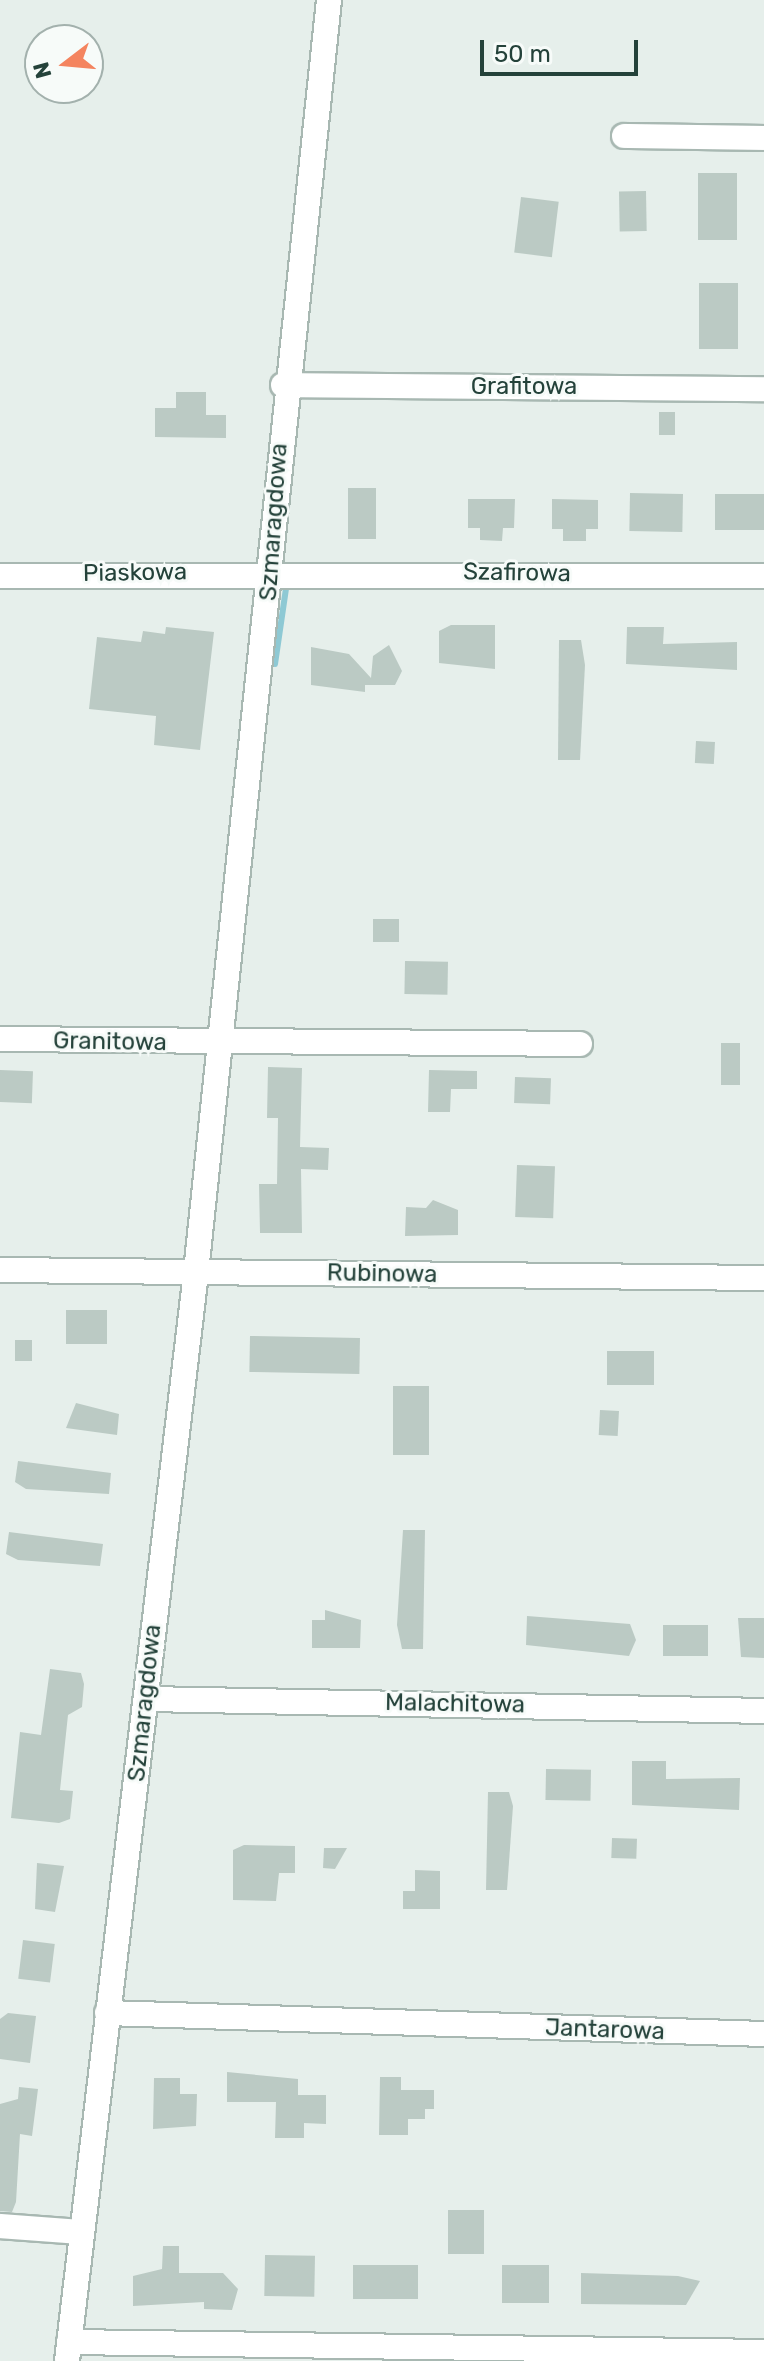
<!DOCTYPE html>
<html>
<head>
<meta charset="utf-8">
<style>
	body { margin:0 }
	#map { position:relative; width:764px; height:2361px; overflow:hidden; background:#e6efeb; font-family:Rubik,sans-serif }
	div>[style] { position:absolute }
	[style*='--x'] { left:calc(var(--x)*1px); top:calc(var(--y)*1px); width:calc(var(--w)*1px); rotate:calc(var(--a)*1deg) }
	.stream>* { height:6px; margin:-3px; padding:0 3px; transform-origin:3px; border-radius:3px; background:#8ec9d4 }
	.building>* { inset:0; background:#bbcac4; transform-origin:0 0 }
	.roads { filter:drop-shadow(2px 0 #a8b8b2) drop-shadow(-2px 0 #a8b8b2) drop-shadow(0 2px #a8b8b2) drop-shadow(0 -2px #a8b8b2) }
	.minor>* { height:24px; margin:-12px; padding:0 12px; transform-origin:12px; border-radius:12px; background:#fff }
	span { translate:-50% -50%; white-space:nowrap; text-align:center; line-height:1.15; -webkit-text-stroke:6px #f7fbf9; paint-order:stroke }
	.street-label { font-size:24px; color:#24423a }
	.north { position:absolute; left:24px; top:24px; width:80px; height:80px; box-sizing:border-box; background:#f7fbf9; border:2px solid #a3b1ad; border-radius:50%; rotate:254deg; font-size:22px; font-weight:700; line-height:32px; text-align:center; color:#24423a }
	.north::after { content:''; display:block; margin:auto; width:28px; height:36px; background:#f4845f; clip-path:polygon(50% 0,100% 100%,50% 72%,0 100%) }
	.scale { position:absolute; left:480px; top:40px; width:158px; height:36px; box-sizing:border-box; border:4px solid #24423a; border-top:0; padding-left:10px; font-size:24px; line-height:28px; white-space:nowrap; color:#24423a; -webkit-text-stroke:6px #f7fbf9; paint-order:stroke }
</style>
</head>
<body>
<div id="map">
	<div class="stream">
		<div style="--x:275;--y:664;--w:76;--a:-81.7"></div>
	</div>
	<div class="building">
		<div style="left:698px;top:173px;width:39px;height:67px"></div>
		<div style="left:646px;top:191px;width:40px;height:27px;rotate:89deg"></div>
		<div style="left:521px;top:197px;width:38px;height:56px;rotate:7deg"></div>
		<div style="left:738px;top:283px;width:66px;height:39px;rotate:90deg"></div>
		<div style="clip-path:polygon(176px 392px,206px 392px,206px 415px,226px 415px,226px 438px,155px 437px,155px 408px,176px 408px)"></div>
		<div style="left:659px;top:412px;width:16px;height:23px"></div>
		<div style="left:348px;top:488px;width:28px;height:51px"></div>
		<div style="left:630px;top:493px;width:53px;height:38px;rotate:1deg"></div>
		<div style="left:715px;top:494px;width:49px;height:36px"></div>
		<div style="clip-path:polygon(468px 499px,515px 499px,514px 528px,503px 528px,502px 541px,480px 540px,480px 528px,468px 528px)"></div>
		<div style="clip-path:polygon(552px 499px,598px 500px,598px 529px,586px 529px,586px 541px,563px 541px,563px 529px,552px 529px)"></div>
		<div style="clip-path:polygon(451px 625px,495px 625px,495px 669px,439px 663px,439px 631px)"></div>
		<div style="clip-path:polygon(166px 627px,214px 632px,200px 750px,154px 745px,156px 716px,89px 709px,97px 637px,141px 642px,143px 631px,165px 634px)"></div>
		<div style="clip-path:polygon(627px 627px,664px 627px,663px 644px,737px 642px,737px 670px,626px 664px)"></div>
		<div style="clip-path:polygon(559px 640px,581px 640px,585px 665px,580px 760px,558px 760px)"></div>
		<div style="clip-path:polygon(389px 645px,402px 671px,395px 685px,365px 685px,365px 692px,311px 685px,311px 647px,349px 654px,371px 678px,373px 656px)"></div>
		<div style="left:696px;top:741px;width:19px;height:22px;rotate:3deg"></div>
		<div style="left:373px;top:919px;width:26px;height:23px"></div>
		<div style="left:405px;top:961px;width:43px;height:33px;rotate:1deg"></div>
		<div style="left:721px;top:1043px;width:19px;height:42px"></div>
		<div style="clip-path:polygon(268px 1067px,302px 1068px,300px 1147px,329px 1148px,328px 1170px,301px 1169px,302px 1233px,260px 1233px,259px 1184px,277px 1184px,278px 1118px,267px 1118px)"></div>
		<div style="left:0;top:1070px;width:33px;height:32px;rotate:2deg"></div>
		<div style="clip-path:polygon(429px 1070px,477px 1071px,477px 1089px,451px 1089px,450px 1112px,428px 1112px)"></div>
		<div style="left:515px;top:1077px;width:36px;height:26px;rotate:2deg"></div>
		<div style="left:517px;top:1165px;width:38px;height:52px;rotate:2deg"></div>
		<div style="clip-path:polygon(433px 1200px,458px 1210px,458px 1235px,405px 1236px,406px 1207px,426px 1208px)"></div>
		<div style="left:66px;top:1310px;width:41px;height:34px"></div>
		<div style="left:250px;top:1336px;width:110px;height:36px;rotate:1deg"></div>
		<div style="left:15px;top:1340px;width:17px;height:21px"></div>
		<div style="left:607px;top:1351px;width:47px;height:34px"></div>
		<div style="left:393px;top:1386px;width:36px;height:69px"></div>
		<div style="clip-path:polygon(76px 1403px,119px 1414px,117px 1435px,66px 1428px)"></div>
		<div style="left:600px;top:1410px;width:19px;height:25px;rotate:3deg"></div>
		<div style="clip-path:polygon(18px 1461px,111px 1473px,109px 1494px,26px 1489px,15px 1482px)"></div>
		<div style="clip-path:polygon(403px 1530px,425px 1530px,423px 1649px,402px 1649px,397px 1625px)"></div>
		<div style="clip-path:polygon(9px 1532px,103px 1544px,100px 1566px,18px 1560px,6px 1554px)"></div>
		<div style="clip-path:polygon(325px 1610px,361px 1620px,360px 1648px,312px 1648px,312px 1620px,325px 1620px)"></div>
		<div style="clip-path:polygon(527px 1616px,630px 1624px,636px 1640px,629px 1656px,526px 1645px)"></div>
		<div style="clip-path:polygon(738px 1618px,764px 1618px,764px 1658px,741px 1657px)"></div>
		<div style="left:663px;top:1625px;width:45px;height:31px"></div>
		<div style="clip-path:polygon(50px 1669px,81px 1673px,84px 1684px,82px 1707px,68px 1715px,60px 1790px,73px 1791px,70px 1819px,59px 1823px,11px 1818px,20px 1732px,41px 1735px)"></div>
		<div style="clip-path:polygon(632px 1761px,666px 1761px,666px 1779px,740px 1778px,739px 1810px,632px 1805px)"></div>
		<div style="left:546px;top:1769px;width:45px;height:31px;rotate:1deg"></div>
		<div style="clip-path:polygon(488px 1792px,509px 1792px,513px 1806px,507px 1890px,486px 1890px)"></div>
		<div style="left:612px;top:1838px;width:25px;height:20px;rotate:2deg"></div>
		<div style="clip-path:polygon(244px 1845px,295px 1846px,295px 1873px,279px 1873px,276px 1901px,233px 1900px,233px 1850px)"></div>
		<div style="clip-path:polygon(324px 1848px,347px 1848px,335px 1869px,323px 1868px)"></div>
		<div style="clip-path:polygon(37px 1863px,64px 1866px,55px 1912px,35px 1909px)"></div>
		<div style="clip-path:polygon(415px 1870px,440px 1871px,440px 1909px,403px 1909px,403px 1891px,415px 1891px)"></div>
		<div style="left:23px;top:1940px;width:32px;height:39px;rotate:7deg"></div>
		<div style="clip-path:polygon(8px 2013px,36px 2016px,30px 2063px,0 2059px,0 2019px)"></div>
		<div style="clip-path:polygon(227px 2072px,298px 2079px,298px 2095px,326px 2095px,326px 2124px,304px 2123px,304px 2138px,275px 2138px,276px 2102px,227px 2102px)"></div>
		<div style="clip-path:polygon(380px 2077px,401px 2077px,401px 2090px,434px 2090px,434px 2109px,425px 2109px,425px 2119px,408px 2119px,408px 2135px,379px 2135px)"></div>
		<div style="clip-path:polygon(154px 2078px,180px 2078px,180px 2094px,197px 2094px,196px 2126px,153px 2129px)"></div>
		<div style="clip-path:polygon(19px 2087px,38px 2089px,32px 2136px,20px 2134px,16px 2202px,12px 2212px,0 2211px,0 2104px,18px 2099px)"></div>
		<div style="left:484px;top:2210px;width:44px;height:36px;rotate:90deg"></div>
		<div style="clip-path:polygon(163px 2246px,179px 2246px,179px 2273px,223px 2273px,238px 2289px,232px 2310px,204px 2309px,204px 2302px,133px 2306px,133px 2276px,162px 2269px)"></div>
		<div style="left:265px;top:2255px;width:50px;height:41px;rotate:1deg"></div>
		<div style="left:353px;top:2265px;width:65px;height:34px"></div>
		<div style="left:502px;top:2265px;width:47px;height:38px"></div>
		<div style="clip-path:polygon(581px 2273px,678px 2276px,700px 2281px,686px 2305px,581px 2304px)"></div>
	</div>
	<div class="roads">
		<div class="minor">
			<div style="--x:624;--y:136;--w:140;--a:0.8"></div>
			<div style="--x:283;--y:385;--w:481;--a:0.5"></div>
			<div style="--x:0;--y:576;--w:764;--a:0"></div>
			<div style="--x:0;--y:1039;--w:580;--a:0.49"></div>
			<div style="--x:0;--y:1270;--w:764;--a:0.6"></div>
			<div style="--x:147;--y:1699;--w:617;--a:1.11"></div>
			<div style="--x:107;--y:2013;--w:657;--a:1.83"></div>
			<div style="--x:0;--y:2226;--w:79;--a:4.3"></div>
			<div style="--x:69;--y:2342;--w:695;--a:0.82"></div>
			<div style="--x:67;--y:2361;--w:1097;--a:-83.24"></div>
			<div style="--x:196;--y:1272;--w:1279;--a:-84.03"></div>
		</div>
	</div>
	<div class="street-label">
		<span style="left:524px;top:387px">Grafitowa</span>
		<span style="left:274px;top:522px;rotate:-86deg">Szmaragdowa</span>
		<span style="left:135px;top:573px;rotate:-1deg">Piaskowa</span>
		<span style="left:517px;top:573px;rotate:1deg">Szafirowa</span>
		<span style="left:110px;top:1042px;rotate:1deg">Granitowa</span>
		<span style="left:382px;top:1274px;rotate:1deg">Rubinowa</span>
		<span style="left:145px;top:1703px;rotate:-84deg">Szmaragdowa</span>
		<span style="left:455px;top:1704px;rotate:1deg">Malachitowa</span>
		<span style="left:605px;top:2030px;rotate:2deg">Jantarowa</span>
	</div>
	<div class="north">N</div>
	<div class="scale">50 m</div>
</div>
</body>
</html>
